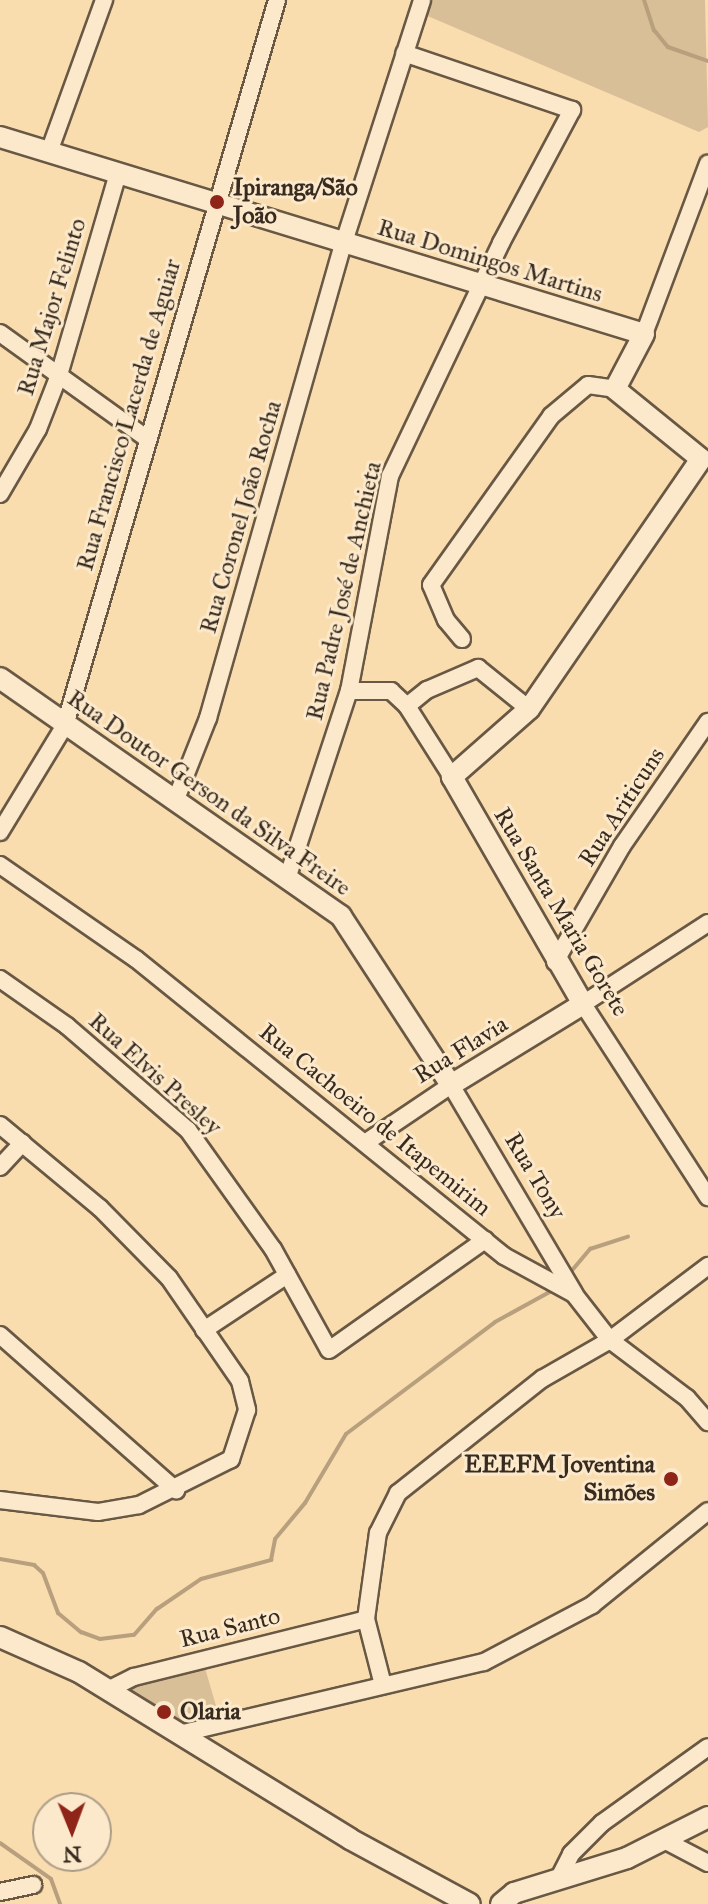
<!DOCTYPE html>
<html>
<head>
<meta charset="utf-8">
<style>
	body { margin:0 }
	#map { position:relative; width:708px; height:1904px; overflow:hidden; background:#faddaf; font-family:"IM FELL Great Primer",serif }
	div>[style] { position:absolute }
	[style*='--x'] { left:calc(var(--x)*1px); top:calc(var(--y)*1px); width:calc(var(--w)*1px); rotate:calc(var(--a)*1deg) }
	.green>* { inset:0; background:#d9bf97 }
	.stream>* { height:4px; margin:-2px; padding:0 2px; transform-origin:2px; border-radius:2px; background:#b8a07e }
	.roads { filter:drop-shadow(2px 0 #685844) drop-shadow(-2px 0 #685844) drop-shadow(0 2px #685844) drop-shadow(0 -2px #685844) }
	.minor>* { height:16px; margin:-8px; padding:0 8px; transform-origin:8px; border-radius:8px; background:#fce9cb }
	.tertiary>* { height:20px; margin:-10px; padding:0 10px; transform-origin:10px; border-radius:10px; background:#fce9cb }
	.dots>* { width:22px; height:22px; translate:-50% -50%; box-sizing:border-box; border:4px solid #fce9cb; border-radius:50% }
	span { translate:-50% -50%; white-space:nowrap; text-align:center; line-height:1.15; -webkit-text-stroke:6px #fce9cb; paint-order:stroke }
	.poi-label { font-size:24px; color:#372b20; font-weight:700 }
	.left { translate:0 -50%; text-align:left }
	.right { translate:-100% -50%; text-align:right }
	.street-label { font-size:24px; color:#372b20 }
	.north { position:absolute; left:32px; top:1792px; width:80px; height:80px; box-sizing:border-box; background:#fce9cb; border:2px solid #ad9d87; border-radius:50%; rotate:179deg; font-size:22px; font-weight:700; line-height:32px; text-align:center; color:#372b20 }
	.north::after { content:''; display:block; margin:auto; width:28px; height:36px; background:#8f2418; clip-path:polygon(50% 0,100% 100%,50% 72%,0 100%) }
</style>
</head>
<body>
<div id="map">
	<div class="green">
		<div style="clip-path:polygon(428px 0,705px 0,708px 127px,699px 132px,423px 14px)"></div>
		<div style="clip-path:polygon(205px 1668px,219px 1716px,178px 1726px,127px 1693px,132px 1685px)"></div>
	</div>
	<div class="stream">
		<div style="--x:644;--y:0;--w:32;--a:72"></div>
		<div style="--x:654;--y:30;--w:22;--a:51"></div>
		<div style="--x:668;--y:47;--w:42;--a:19.3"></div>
		<div style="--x:569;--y:1274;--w:33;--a:-50"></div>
		<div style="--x:590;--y:1249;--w:40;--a:-18"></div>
		<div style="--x:0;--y:1559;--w:35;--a:10"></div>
		<div style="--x:34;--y:1565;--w:12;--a:42"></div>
		<div style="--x:43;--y:1573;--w:43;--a:69.4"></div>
		<div style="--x:58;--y:1613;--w:30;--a:40"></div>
		<div style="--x:81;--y:1632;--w:20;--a:20"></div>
		<div style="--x:100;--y:1639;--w:34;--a:-7"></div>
		<div style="--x:134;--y:1635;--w:35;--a:-49"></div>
		<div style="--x:157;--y:1609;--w:53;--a:-34.3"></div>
		<div style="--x:201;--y:1579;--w:73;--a:-15.2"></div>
		<div style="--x:271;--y:1560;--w:21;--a:-79"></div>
		<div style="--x:275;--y:1539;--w:47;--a:-50.2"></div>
		<div style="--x:305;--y:1503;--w:80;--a:-59.3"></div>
		<div style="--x:346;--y:1434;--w:186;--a:-36.9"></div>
		<div style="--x:495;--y:1322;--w:68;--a:-28.8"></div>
		<div style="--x:0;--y:1843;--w:62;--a:35.2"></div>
		<div style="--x:51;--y:1879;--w:27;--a:70"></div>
	</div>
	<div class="roads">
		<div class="minor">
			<div style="--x:49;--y:152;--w:162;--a:-70.1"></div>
			<div style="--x:0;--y:333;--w:180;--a:35.7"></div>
			<div style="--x:644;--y:334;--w:182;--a:-69.4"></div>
			<div style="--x:0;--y:494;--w:75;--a:-59.7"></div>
			<div style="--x:38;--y:429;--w:58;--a:-68.7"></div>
			<div style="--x:59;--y:375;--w:210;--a:-73.7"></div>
			<div style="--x:462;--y:639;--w:25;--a:-130"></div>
			<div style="--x:446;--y:620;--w:38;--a:-113"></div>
			<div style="--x:431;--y:585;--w:207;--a:-54.6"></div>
			<div style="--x:551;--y:416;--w:48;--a:-40"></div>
			<div style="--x:588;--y:385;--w:27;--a:8"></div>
			<div style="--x:349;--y:691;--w:42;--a:0"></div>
			<div style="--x:391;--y:691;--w:22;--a:43"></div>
			<div style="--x:407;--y:706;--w:84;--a:57.6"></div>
			<div style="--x:407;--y:706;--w:26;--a:-39"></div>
			<div style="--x:427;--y:690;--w:56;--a:-23.3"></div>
			<div style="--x:478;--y:668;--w:65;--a:38.8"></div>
			<div style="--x:176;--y:799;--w:87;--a:-68.4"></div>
			<div style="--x:208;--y:718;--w:492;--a:-74.1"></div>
			<div style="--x:343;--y:245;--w:257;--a:-72.1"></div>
			<div style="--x:0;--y:832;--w:125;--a:-58.7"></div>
			<div style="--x:65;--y:725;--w:755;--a:-73.7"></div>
			<div style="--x:0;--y:865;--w:165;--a:34.7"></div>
			<div style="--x:136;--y:959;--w:473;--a:38.9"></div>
			<div style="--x:504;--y:1256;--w:80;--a:28.5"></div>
			<div style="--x:574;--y:1294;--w:58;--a:52"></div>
			<div style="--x:610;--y:1340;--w:96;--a:37"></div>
			<div style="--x:687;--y:1398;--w:32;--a:49"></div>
			<div style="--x:288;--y:876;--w:195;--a:-71.8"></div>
			<div style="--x:349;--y:691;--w:219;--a:-79.2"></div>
			<div style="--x:390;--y:476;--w:258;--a:-64.5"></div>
			<div style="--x:501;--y:243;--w:151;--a:-61.9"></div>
			<div style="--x:572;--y:110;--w:177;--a:-161.3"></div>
			<div style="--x:708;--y:923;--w:149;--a:147.1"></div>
			<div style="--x:583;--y:1004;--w:230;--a:57.1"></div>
			<div style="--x:555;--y:962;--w:134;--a:-60"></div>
			<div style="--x:622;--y:846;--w:151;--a:-55.3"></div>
			<div style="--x:0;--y:979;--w:82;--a:35"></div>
			<div style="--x:67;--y:1026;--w:160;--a:40.7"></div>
			<div style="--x:188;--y:1130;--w:146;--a:54.5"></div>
			<div style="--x:273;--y:1249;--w:115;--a:61"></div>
			<div style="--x:329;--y:1350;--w:191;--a:-35.2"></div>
			<div style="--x:0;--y:1125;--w:130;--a:39.7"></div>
			<div style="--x:100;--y:1208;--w:98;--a:45.4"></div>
			<div style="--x:169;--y:1278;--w:125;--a:55.4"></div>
			<div style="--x:240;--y:1381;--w:30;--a:76"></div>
			<div style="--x:247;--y:1410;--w:52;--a:108.1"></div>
			<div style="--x:231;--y:1459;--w:103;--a:153.4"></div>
			<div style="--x:139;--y:1505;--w:42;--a:170.3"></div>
			<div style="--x:98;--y:1512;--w:99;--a:-173"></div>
			<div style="--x:368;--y:1141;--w:100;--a:-34"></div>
			<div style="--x:451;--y:1085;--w:242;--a:59.4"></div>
			<div style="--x:0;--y:1167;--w:33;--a:-47"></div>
			<div style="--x:204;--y:1330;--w:100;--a:-33.5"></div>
			<div style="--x:0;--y:1335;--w:235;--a:41.4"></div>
			<div style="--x:383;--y:1685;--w:68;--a:-104.4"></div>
			<div style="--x:366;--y:1619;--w:87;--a:-82.1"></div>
			<div style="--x:378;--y:1533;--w:45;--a:-63.4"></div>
			<div style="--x:398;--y:1493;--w:184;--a:-38.4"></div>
			<div style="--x:542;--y:1379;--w:78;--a:-29.8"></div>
			<div style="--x:610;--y:1340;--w:123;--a:-37.1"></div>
			<div style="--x:108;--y:1690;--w:29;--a:-27"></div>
			<div style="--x:134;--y:1677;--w:239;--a:-14"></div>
			<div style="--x:179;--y:1734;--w:313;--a:-13.3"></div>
			<div style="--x:484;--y:1662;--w:122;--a:-27.8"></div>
			<div style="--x:592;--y:1605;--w:149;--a:-39"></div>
			<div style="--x:662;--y:1839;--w:52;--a:27.6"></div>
			<div style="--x:559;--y:1878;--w:27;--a:-63"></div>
			<div style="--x:571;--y:1854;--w:44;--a:-45"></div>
			<div style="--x:602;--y:1823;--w:130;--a:-35.6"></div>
			<div style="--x:0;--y:1892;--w:34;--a:-12"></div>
		</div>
		<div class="tertiary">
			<div style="--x:0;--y:137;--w:673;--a:17.01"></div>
			<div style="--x:644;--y:334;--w:62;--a:117.8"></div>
			<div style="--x:615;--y:389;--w:111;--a:39.1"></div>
			<div style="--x:701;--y:459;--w:303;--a:124.5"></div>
			<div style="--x:529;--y:709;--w:103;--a:138.6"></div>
			<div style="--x:452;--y:777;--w:262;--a:60"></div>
			<div style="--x:583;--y:1004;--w:155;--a:148.5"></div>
			<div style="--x:451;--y:1085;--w:202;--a:-123.1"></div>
			<div style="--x:341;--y:916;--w:416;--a:-145.1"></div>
			<div style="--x:0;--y:1637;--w:86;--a:23.9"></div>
			<div style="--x:79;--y:1672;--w:318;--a:31.6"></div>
			<div style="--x:350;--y:1839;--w:136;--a:28.4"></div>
			<div style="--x:501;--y:1904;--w:17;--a:-40"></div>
			<div style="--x:514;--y:1893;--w:118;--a:-17.2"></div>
			<div style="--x:627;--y:1858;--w:91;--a:-26.8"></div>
		</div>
	</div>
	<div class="dots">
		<div style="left:217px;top:202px;background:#8f2418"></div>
		<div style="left:671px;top:1479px;background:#8f2418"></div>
		<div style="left:164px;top:1712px;background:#8f2418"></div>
	</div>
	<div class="poi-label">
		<span class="left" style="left:233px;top:202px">Ipiranga/São<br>João</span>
		<span class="right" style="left:655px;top:1479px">EEEFM Joventina<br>Simões</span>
		<span class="left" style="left:180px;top:1712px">Olaria</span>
	</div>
	<div class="street-label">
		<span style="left:490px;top:261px;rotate:17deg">Rua Domingos Martins</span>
		<span style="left:52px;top:307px;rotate:-73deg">Rua Major Felinto</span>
		<span style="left:129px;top:415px;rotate:-74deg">Rua Francisco Lacerda de Aguiar</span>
		<span style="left:241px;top:517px;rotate:-74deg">Rua Coronel João Rocha</span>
		<span style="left:344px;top:591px;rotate:-77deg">Rua Padre José de Anchieta</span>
		<span style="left:209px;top:793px;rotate:35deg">Rua Doutor Gerson da Silva Freire</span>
		<span style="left:622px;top:807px;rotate:-57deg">Rua Ariticuns</span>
		<span style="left:561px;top:912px;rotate:59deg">Rua Santa Maria Gorete</span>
		<span style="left:461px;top:1050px;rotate:-32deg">Rua Flavia</span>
		<span style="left:155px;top:1074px;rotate:42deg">Rua Elvis Presley</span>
		<span style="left:375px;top:1120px;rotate:39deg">Rua Cachoeiro de Itapemirim</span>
		<span style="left:535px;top:1176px;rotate:59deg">Rua Tony</span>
		<span style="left:230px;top:1628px;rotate:-14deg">Rua Santo</span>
	</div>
	<div class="north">N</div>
</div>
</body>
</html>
